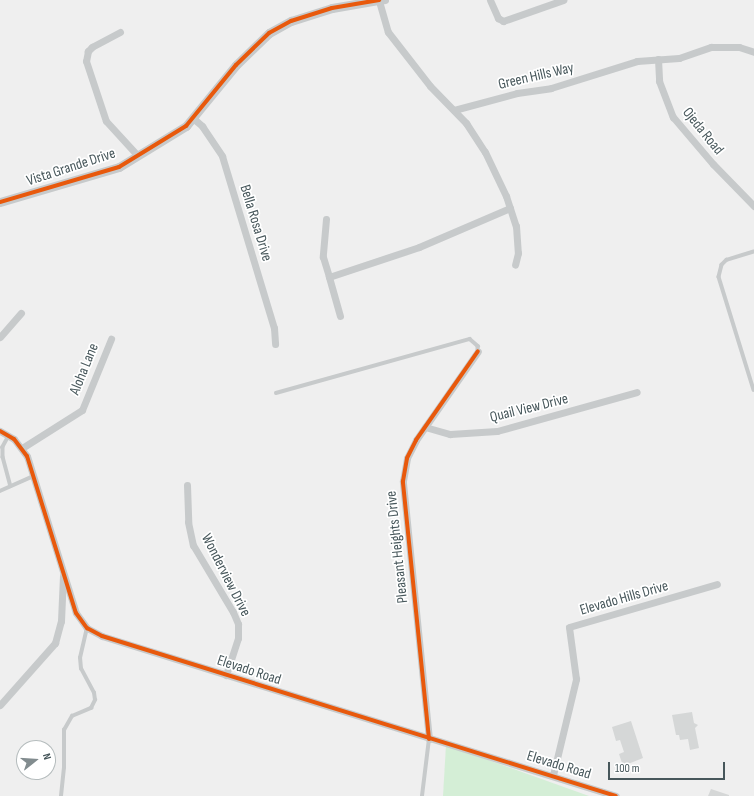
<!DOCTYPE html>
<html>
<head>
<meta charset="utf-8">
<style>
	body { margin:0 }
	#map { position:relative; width:754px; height:796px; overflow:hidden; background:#efefef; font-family:"Sofia Sans Condensed",sans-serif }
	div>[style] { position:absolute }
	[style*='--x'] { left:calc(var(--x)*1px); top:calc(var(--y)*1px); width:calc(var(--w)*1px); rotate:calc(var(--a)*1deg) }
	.green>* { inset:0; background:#d4eed6 }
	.building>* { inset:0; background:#d5d7d7 }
	.service>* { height:3.5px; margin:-1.75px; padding:0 1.75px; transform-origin:1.75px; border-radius:1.75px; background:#c7cacb }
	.minor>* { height:7px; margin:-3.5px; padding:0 3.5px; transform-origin:3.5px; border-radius:3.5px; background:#c7cacb }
	.tertiary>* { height:9px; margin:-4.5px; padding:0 4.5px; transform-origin:4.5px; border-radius:4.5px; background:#c7cacb }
	.cycleway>* { height:4px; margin:-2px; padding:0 2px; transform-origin:2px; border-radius:2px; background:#e8590c }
	span { translate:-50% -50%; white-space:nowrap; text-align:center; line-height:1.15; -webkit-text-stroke:3.5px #fff; paint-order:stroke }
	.street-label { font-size:15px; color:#47575b }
	.north { position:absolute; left:16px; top:740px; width:40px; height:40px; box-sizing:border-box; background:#fff; border:1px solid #b5bcbd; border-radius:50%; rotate:73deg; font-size:11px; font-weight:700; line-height:16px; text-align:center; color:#47575b }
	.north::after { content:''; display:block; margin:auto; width:14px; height:18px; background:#828c8f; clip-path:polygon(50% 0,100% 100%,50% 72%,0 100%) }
	.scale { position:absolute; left:608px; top:762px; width:117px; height:18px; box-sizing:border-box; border:2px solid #47575b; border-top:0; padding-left:5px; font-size:12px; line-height:14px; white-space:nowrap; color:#47575b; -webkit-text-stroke:3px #fff; paint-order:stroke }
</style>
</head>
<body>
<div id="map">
	<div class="green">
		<div style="clip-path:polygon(446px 745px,589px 796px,443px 796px)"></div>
	</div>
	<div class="building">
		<div style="clip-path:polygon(692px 712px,694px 723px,698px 725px,695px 728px,699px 748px,690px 750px,688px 739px,680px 740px,679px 735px,676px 735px,672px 715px)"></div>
		<div style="clip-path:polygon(631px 721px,643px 758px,623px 766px,619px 754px,624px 752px,620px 740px,616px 741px,612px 727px)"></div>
		<div style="clip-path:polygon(711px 789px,729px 795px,729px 796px,708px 796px)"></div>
	</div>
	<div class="service">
		<div style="--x:754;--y:252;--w:28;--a:163"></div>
		<div style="--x:727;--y:260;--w:7;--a:135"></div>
		<div style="--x:722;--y:265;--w:12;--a:104"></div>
		<div style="--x:719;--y:277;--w:118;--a:72.8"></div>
		<div style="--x:276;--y:393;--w:201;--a:-15.6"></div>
		<div style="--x:470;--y:339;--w:11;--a:41"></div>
		<div style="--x:478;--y:346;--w:5;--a:90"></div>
		<div style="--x:9;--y:436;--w:13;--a:119"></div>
		<div style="--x:3;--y:447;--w:10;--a:90"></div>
		<div style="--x:3;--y:457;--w:30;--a:75"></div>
		<div style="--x:0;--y:491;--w:36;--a:-24"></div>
		<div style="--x:61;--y:796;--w:28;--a:-84"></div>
		<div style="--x:64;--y:768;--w:38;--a:-90"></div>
		<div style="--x:64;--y:730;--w:16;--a:-60"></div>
		<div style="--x:72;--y:716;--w:21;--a:-23"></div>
		<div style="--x:91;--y:708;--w:9;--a:-63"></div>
		<div style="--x:95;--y:700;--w:7;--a:-98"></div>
		<div style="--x:94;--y:693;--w:27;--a:-118"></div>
		<div style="--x:81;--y:669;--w:11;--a:-95"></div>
		<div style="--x:80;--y:658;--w:31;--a:-77"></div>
		<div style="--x:422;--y:796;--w:57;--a:-83"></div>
	</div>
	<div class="minor">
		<div style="--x:385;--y:0;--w:6;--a:171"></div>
		<div style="--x:379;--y:1;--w:32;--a:74"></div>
		<div style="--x:388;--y:32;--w:68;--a:52.1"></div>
		<div style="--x:430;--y:86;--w:52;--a:45.8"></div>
		<div style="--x:466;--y:123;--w:35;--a:57"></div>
		<div style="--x:485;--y:152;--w:49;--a:64.5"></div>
		<div style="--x:506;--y:196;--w:32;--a:72"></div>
		<div style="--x:516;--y:226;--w:27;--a:86"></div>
		<div style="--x:518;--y:253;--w:12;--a:104"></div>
		<div style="--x:490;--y:0;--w:20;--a:66"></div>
		<div style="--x:498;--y:18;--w:6;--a:31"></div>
		<div style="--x:503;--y:21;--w:64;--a:-19.3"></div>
		<div style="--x:120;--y:32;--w:32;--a:152"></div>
		<div style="--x:92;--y:47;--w:6;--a:135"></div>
		<div style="--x:88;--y:51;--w:10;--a:101"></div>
		<div style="--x:86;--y:61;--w:63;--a:71.6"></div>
		<div style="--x:106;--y:121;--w:46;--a:47.6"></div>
		<div style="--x:658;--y:59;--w:22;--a:87"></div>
		<div style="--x:659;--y:81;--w:39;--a:69"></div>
		<div style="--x:673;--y:117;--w:62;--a:49.6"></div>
		<div style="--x:713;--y:164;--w:59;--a:45.7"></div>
		<div style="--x:454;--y:110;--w:65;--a:-15.1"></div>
		<div style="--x:517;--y:93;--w:34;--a:-8"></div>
		<div style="--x:551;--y:88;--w:90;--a:-17.4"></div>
		<div style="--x:637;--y:61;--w:42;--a:-4.1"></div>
		<div style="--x:679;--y:58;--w:34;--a:-19"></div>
		<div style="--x:711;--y:47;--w:28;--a:0"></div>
		<div style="--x:739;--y:47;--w:16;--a:18"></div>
		<div style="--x:194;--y:119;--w:11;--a:41"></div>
		<div style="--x:202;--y:126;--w:36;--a:56"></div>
		<div style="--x:222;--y:156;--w:180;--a:73.2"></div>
		<div style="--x:274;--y:328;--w:16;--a:86"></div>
		<div style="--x:326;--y:219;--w:38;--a:95"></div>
		<div style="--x:323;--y:257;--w:21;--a:73"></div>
		<div style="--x:340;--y:316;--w:41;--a:-105.8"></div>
		<div style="--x:329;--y:277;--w:95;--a:-18.4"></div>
		<div style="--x:419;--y:247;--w:99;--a:-23.2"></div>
		<div style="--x:0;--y:337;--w:32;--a:-49"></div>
		<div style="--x:425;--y:427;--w:26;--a:16"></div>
		<div style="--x:450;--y:434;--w:47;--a:-3.7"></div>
		<div style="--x:497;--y:431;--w:145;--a:-15.6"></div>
		<div style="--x:0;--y:431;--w:16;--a:30"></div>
		<div style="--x:14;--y:439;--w:21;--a:53"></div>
		<div style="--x:27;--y:456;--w:164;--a:72.7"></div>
		<div style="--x:76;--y:613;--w:19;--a:54"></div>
		<div style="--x:87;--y:628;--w:17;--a:28"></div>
		<div style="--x:102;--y:636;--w:538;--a:17.29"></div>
		<div style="--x:22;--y:448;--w:71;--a:-32.3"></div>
		<div style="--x:82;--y:410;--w:77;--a:-67.8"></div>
		<div style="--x:187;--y:485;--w:37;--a:88"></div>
		<div style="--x:188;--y:522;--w:24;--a:78"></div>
		<div style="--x:193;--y:545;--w:78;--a:59.2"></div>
		<div style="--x:233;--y:612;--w:13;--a:67"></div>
		<div style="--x:238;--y:624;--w:14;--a:90"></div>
		<div style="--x:238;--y:638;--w:39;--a:108"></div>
		<div style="--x:0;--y:705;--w:83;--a:-48.4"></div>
		<div style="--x:55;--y:643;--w:23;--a:-75"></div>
		<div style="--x:61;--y:621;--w:45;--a:-87.5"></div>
		<div style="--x:429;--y:739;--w:259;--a:-95.8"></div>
		<div style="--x:403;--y:481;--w:23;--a:-80"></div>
		<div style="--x:407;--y:458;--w:20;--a:-63"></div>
		<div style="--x:416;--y:440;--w:108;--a:-55.1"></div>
		<div style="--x:553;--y:775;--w:99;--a:-76.5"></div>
		<div style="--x:576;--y:679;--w:52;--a:-97.7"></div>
		<div style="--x:569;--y:627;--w:154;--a:-16.2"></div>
	</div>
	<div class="tertiary">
		<div style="--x:0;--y:202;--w:124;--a:-16.4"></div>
		<div style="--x:119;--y:167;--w:79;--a:-31.5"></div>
		<div style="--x:186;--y:126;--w:79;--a:-50.7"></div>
		<div style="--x:236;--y:65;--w:46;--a:-44.1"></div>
		<div style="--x:269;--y:33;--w:25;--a:-29"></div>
		<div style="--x:291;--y:21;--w:43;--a:-17.6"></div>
		<div style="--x:332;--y:8;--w:48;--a:-9.7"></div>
	</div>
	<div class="cycleway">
		<div style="--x:0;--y:202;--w:124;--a:-16.4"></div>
		<div style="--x:119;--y:167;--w:79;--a:-31.5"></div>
		<div style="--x:186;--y:126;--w:79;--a:-50.7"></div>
		<div style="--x:236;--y:65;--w:46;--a:-44.1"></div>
		<div style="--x:269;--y:33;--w:25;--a:-29"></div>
		<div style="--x:291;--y:21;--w:43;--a:-17.6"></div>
		<div style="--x:332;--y:8;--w:48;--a:-9.7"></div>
		<div style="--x:0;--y:431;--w:16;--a:30"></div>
		<div style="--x:14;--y:439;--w:21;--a:53"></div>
		<div style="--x:27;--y:456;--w:164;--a:72.7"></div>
		<div style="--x:76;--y:613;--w:19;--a:54"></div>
		<div style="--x:87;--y:628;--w:17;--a:28"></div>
		<div style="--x:102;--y:636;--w:538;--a:17.29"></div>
		<div style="--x:429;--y:739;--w:259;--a:-95.8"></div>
		<div style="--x:403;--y:481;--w:23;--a:-80"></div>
		<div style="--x:407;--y:458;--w:20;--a:-63"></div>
		<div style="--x:416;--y:440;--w:108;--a:-55.1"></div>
	</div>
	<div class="street-label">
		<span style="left:536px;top:76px;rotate:-13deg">Green Hills Way</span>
		<span style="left:703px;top:131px;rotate:51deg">Ojeda Road</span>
		<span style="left:71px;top:167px;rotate:-18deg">Vista Grande Drive</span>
		<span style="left:256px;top:223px;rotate:73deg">Bella Rosa Drive</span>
		<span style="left:84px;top:369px;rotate:-68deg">Aloha Lane</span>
		<span style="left:529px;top:408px;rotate:-14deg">Quail View Drive</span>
		<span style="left:397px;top:547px;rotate:-96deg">Pleasant Heights Drive</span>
		<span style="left:226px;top:575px;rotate:63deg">Wonderview Drive</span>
		<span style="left:624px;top:598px;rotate:-16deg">Elevado Hills Drive</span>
		<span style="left:249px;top:670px;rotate:18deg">Elevado Road</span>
		<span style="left:559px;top:765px;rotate:17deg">Elevado Road</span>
	</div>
	<div class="north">N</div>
	<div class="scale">100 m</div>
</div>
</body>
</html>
